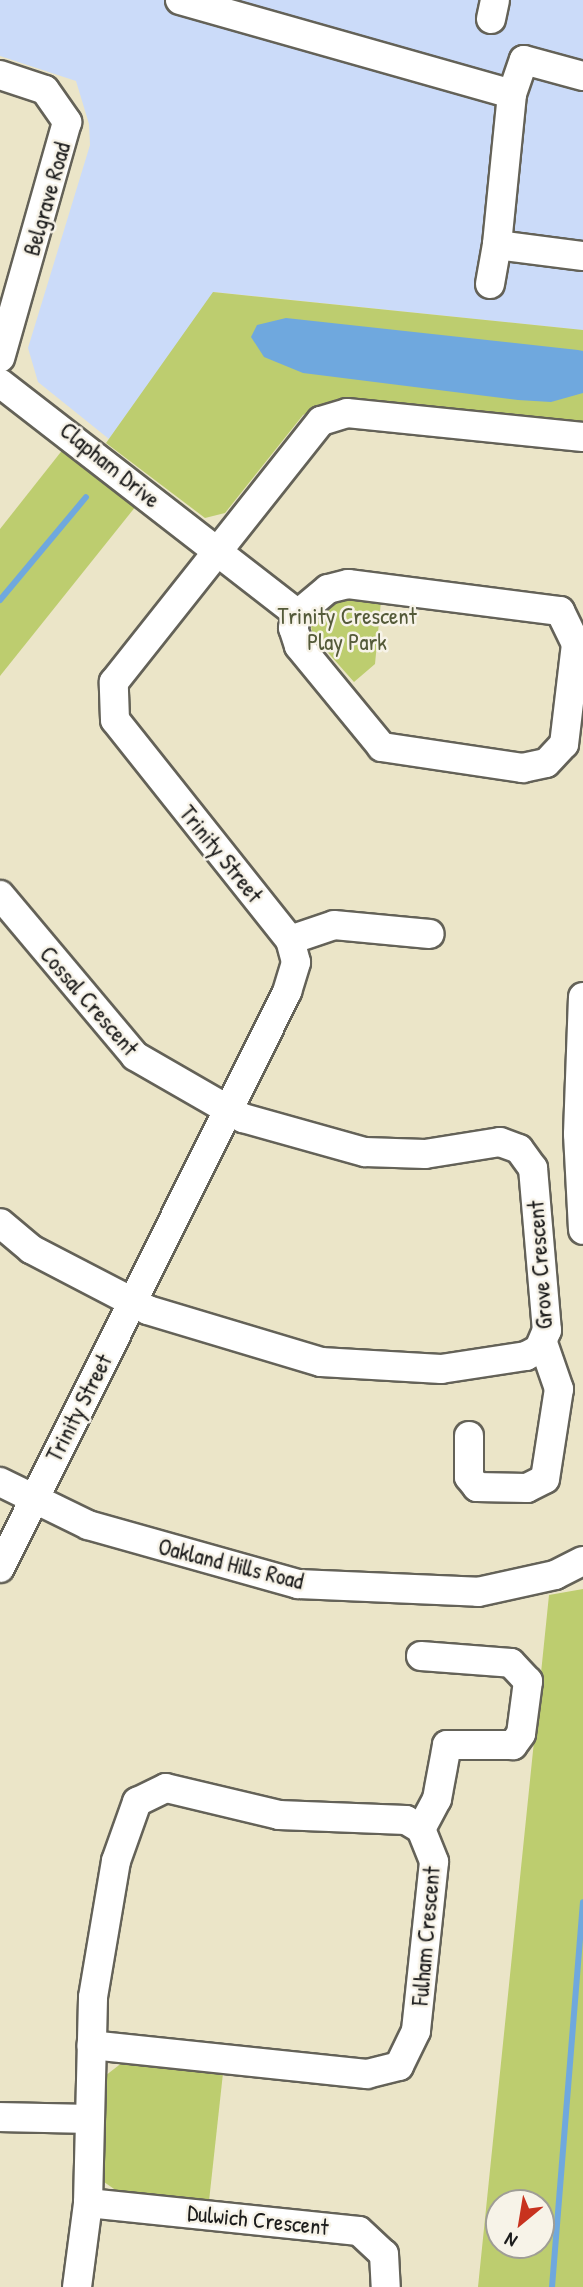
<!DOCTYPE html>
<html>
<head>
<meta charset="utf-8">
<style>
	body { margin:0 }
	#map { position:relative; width:583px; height:2287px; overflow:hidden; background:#ebe5c8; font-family:"Patrick Hand",sans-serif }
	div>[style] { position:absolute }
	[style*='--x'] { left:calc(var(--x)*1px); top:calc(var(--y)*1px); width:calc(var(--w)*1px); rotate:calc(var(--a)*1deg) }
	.built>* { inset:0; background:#cbdbf9 }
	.green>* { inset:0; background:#bdcd6f }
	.water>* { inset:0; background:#6fa8de }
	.stream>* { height:6px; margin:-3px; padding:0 3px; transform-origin:3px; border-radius:3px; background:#6fa8de }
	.roads { filter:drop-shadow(2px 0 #646258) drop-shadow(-2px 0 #646258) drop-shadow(0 2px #646258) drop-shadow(0 -2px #646258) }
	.minor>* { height:28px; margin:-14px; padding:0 14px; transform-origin:14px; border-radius:14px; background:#fff }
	span { translate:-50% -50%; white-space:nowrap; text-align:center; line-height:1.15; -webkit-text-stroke:5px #f7f3e8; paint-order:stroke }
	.street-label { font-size:23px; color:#1c1c1c }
	.park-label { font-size:23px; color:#545a39 }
	.north { position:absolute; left:485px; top:2189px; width:70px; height:70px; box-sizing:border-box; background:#f7f3e8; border:2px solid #9f9d96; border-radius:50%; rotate:210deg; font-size:19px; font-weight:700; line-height:28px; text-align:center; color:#1c1c1c }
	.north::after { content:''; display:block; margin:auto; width:24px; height:32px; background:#c8321e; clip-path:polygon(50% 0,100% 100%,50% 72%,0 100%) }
</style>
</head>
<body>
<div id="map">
	<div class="built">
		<div style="clip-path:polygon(0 0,583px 0,583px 330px,214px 292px,109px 439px,38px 382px,28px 348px,90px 145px,89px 124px,76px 81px,0 56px)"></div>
	</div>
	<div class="green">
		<div style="clip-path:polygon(213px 292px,583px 330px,583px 421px,337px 399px,303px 415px,225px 513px,205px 518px,106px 443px)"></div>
		<div style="clip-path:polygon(64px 448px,136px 506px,0 676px,0 529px)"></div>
		<div style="clip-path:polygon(337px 599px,381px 601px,375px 664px,354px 682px,323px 647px,313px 647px,311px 623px)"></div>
		<div style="clip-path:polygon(evenodd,583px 1589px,583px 2287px,478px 2287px,549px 1595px,583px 1589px,499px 2203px,541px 2203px,541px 2245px,499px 2245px,499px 2203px)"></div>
		<div style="clip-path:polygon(123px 2062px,223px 2073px,209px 2201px,117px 2191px,104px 2182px,105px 2076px)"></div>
	</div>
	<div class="water">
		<div style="clip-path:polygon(286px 318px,578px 350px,583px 351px,583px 393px,551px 402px,518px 400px,303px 373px,264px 357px,251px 337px,257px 325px)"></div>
	</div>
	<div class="stream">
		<div style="--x:0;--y:600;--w:134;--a:-50.1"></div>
		<div style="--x:552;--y:2287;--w:386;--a:-85.4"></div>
	</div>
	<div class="roads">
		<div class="minor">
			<div style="--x:180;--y:0;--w:345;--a:15.8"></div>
			<div style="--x:512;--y:94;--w:152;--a:95.7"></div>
			<div style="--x:497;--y:245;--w:87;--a:7.3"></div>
			<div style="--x:491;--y:19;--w:19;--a:-78"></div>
			<div style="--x:0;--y:75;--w:47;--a:18.4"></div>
			<div style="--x:45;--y:90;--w:39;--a:55"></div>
			<div style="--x:67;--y:122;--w:245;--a:105.8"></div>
			<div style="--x:512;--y:94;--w:36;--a:-71"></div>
			<div style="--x:524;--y:60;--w:61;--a:15.2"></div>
			<div style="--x:490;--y:284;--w:40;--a:-80"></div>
			<div style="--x:0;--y:383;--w:377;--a:37.8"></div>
			<div style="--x:298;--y:614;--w:39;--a:-40"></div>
			<div style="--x:328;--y:589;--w:21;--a:-14"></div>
			<div style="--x:348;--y:584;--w:214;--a:7.3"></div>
			<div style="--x:560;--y:611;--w:37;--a:64"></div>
			<div style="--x:576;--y:644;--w:101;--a:96.8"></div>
			<div style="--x:564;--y:744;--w:26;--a:133"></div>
			<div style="--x:546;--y:763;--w:24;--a:168"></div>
			<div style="--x:523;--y:768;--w:143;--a:-171.5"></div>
			<div style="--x:382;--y:747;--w:131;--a:-129.4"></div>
			<div style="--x:299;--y:646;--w:19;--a:-108"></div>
			<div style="--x:293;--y:628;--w:15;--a:-70"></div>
			<div style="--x:0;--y:895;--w:210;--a:50"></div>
			<div style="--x:135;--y:1056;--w:125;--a:29.9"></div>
			<div style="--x:243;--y:1118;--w:127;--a:15.6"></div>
			<div style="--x:365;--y:1152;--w:60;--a:1.9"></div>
			<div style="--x:425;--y:1154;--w:76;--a:-9.1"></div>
			<div style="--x:500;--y:1142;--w:20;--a:20"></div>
			<div style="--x:519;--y:1149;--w:24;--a:54"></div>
			<div style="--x:533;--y:1168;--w:163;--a:85.1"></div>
			<div style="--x:547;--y:1330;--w:21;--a:113"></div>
			<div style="--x:539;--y:1349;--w:15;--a:152"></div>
			<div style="--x:526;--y:1356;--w:86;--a:171.3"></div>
			<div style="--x:441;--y:1369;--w:120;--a:-176.7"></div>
			<div style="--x:321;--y:1362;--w:181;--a:-163.3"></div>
			<div style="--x:148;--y:1310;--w:132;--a:-152.5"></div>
			<div style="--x:31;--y:1249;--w:40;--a:-140"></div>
			<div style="--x:290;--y:940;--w:46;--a:-18.8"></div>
			<div style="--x:334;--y:925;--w:96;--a:5.4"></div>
			<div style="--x:583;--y:997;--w:137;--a:92.1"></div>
			<div style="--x:578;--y:1134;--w:96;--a:87"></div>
			<div style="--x:469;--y:1436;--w:41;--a:90"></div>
			<div style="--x:469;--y:1477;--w:13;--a:51"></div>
			<div style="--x:477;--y:1487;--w:50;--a:1.1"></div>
			<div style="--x:527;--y:1488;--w:20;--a:-27"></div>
			<div style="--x:545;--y:1479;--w:91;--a:-81.2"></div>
			<div style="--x:559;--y:1389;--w:49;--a:-109.2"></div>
			<div style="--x:0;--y:1482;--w:98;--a:26"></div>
			<div style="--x:88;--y:1525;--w:218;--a:15.7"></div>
			<div style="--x:298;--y:1584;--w:180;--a:2.5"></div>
			<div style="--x:478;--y:1592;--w:79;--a:-12.4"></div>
			<div style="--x:555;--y:1575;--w:31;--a:-27"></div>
			<div style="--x:0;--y:1568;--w:644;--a:-63.51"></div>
			<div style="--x:287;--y:992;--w:31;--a:-73"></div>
			<div style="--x:296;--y:962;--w:23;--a:-105"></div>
			<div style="--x:290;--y:940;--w:281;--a:-128.5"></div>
			<div style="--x:115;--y:720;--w:38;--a:-92"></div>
			<div style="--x:114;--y:682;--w:333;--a:-51.6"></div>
			<div style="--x:321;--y:421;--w:27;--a:-17"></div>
			<div style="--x:347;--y:413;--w:237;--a:5.8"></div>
			<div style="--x:421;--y:1656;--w:90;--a:4.4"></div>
			<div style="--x:511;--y:1663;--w:25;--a:47"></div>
			<div style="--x:528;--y:1681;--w:53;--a:97.5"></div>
			<div style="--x:521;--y:1734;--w:14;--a:126"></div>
			<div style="--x:513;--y:1745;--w:66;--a:180"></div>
			<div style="--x:447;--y:1745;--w:55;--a:100.5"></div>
			<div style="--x:437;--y:1799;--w:34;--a:118"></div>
			<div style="--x:0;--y:2117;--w:89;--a:1.3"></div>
			<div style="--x:88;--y:2203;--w:272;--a:5.9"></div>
			<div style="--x:359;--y:2231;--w:34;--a:43"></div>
			<div style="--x:384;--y:2254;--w:33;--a:87"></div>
			<div style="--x:77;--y:2287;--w:85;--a:-82.5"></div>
			<div style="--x:88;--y:2203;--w:206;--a:-88.6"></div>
			<div style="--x:93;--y:1997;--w:138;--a:-80.4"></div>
			<div style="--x:116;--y:1861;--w:63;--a:-70.4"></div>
			<div style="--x:137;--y:1802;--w:32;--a:-26"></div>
			<div style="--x:166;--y:1788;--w:116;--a:13.4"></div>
			<div style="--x:279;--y:1815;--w:127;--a:2.3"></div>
			<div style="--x:406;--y:1820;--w:17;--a:31"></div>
			<div style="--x:421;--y:1829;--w:35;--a:68"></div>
			<div style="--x:434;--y:1862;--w:170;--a:96.1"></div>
			<div style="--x:416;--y:2031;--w:39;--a:116"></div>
			<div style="--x:399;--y:2066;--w:33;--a:166"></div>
			<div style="--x:367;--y:2074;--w:277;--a:-174"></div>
		</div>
	</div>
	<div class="street-label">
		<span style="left:47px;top:199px;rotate:-74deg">Belgrave Road</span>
		<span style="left:110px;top:465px;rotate:39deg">Clapham Drive</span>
		<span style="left:221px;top:854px;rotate:51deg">Trinity Street</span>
		<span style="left:89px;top:1001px;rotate:49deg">Cossal Crescent</span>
		<span style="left:540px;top:1265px;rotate:-94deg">Grove Crescent</span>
		<span style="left:79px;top:1408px;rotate:-63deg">Trinity Street</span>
		<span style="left:231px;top:1564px;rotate:14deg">Oakland Hills Road</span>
		<span style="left:426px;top:1936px;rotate:-85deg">Fulham Crescent</span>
		<span style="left:258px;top:2220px;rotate:6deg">Dulwich Crescent</span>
	</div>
	<div class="park-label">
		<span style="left:347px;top:629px">Trinity Crescent<br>Play Park</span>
	</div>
	<div class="north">N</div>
</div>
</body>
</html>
